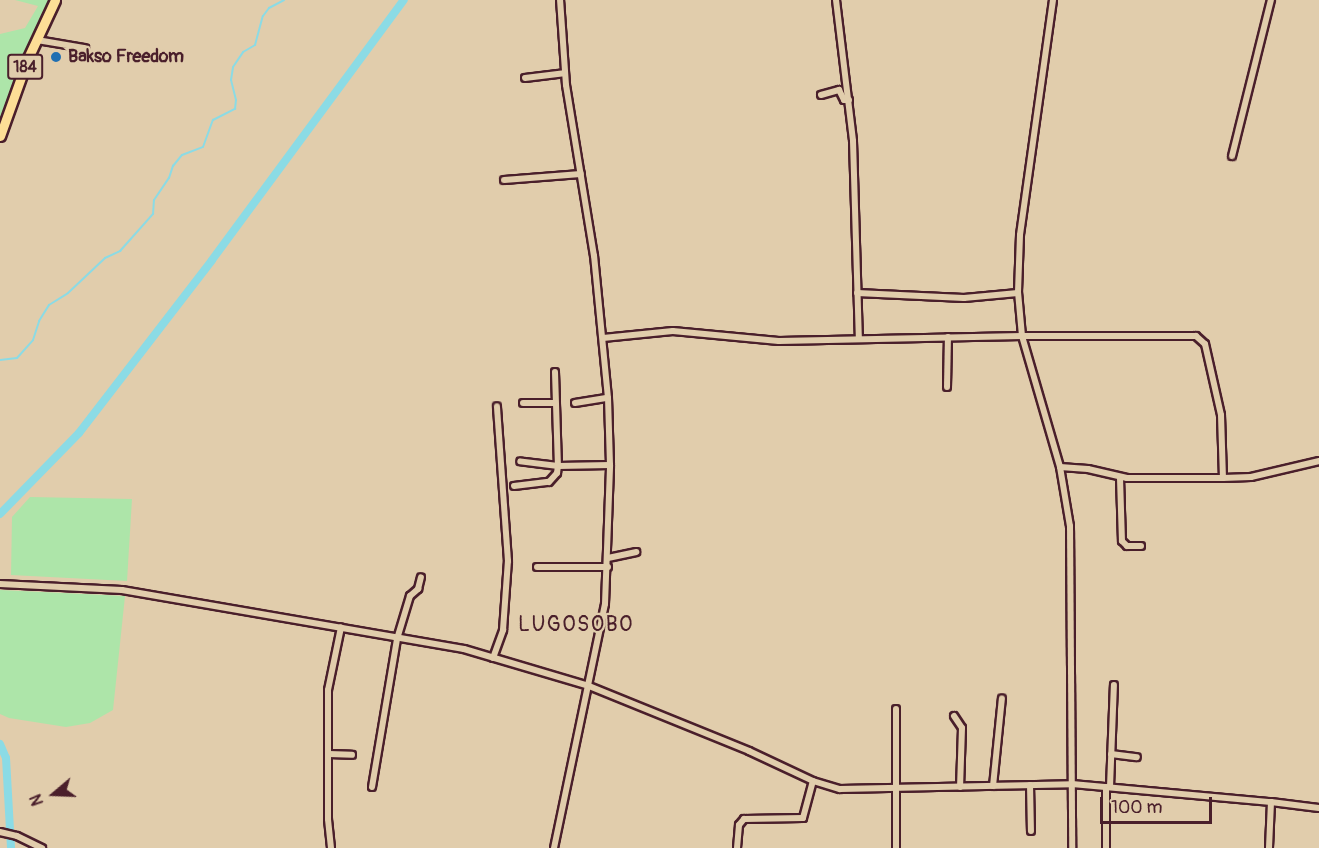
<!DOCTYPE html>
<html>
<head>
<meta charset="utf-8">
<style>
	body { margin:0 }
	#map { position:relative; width:1319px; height:848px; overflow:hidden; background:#e1cdac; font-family:Pangolin,sans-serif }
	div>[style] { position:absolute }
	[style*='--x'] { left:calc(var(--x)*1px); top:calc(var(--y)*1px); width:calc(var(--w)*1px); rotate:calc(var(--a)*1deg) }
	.green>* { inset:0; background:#ade5a9 }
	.stream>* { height:2px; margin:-1px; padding:0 1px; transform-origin:1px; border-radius:1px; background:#8bdbe5 }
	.canal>* { height:8px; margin:-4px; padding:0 4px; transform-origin:4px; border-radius:4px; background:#8bdbe5 }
	.roads { filter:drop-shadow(2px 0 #4a1f2b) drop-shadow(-2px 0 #4a1f2b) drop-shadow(0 2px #4a1f2b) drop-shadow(0 -2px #4a1f2b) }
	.street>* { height:6px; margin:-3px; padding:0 3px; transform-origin:3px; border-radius:3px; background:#e1cdac }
	.primary>* { height:9px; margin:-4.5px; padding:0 4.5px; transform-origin:4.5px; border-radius:4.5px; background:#fdde96 }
	.dots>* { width:16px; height:16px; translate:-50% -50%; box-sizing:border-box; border:3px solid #e1cdac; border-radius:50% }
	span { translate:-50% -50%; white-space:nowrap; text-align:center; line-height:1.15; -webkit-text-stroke:4.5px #e1cdac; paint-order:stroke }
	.shield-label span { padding:2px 4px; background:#e1cdac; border:2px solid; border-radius:4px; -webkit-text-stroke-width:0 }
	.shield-label { font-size:16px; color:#4a1f2b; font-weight:700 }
	.poi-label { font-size:18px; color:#4a1f2b; font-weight:700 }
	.left { translate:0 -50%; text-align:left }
	.quarter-label { font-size:21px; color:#4a1f2b; letter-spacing:1.5px }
	.north { position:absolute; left:24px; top:764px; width:60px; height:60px; -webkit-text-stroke:4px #e1cdac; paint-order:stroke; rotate:251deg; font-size:16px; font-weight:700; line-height:24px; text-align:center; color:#4a1f2b }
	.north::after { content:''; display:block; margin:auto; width:21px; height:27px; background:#4a1f2b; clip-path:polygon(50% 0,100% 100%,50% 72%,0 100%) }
	.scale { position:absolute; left:1100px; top:797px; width:112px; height:27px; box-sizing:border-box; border:3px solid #4a1f2b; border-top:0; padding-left:8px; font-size:18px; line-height:21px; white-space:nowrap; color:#4a1f2b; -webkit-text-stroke:4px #e1cdac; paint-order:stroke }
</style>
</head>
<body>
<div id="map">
	<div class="green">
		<div style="clip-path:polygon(15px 0,55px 0,0 136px,0 34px,25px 28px,38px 6px)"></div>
		<div style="clip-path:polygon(30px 497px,132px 499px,127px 581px,11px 575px,12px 517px)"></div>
		<div style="clip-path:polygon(0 590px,125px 596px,113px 710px,90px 723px,66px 727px,9px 718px,0 714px)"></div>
	</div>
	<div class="stream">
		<div style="--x:0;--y:360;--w:17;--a:-7"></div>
		<div style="--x:17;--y:358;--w:24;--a:-48"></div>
		<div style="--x:33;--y:340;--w:20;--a:-72"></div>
		<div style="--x:39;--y:321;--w:19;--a:-58"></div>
		<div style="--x:49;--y:305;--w:22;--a:-32"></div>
		<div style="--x:68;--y:293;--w:51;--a:-43.4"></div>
		<div style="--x:105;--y:258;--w:17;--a:-25"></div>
		<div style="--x:120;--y:251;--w:50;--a:-48.3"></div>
		<div style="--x:153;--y:214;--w:14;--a:-86"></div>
		<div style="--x:154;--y:200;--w:27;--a:-56"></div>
		<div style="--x:169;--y:178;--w:13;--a:-72"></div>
		<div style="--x:173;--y:166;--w:14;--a:-51"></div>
		<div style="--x:182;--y:155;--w:22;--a:-21"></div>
		<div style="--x:203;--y:147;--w:29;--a:-70"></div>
		<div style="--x:213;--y:120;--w:25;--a:-27"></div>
		<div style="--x:235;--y:109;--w:9;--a:-84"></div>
		<div style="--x:236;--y:100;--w:21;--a:-104"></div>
		<div style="--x:231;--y:80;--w:13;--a:-81"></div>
		<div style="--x:233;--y:67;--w:18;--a:-56"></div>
		<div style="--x:243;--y:52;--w:14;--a:-30"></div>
		<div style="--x:255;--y:45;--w:30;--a:-75"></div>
		<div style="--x:263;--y:16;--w:10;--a:-53"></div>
		<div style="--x:269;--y:8;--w:17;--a:-28"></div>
	</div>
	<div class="canal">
		<div style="--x:0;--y:514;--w:113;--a:-45.7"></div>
		<div style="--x:79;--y:433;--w:218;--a:-52.4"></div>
		<div style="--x:212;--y:260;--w:323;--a:-53.6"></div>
		<div style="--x:0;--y:744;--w:15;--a:67"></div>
		<div style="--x:6;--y:758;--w:90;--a:86.8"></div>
	</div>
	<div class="roads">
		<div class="street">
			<div style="--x:836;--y:0;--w:142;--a:83.1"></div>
			<div style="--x:853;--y:141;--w:197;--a:88.3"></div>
			<div style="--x:1053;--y:0;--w:237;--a:98"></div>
			<div style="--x:1020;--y:235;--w:57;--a:92"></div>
			<div style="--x:1018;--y:292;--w:44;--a:84.8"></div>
			<div style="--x:1022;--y:336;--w:174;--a:0"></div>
			<div style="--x:1196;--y:336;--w:12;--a:42"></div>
			<div style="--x:1205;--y:344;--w:73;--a:77.3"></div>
			<div style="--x:1221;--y:415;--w:63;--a:88.2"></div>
			<div style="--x:37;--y:40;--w:49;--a:9.5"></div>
			<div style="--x:525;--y:78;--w:39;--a:-7"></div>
			<div style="--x:821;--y:95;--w:19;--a:-16"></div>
			<div style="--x:839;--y:90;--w:11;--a:63"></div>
			<div style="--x:844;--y:100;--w:5;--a:0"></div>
			<div style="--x:1232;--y:156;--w:161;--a:-76"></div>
			<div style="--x:504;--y:180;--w:77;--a:-4.5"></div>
			<div style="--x:857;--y:293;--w:107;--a:2.7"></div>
			<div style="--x:964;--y:298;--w:54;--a:-5.3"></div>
			<div style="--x:603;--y:338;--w:70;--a:-5.7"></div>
			<div style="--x:673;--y:331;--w:106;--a:5.4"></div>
			<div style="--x:779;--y:341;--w:243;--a:-1.2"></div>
			<div style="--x:1022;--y:336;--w:136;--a:73.8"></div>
			<div style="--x:1060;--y:467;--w:28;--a:4"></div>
			<div style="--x:1088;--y:469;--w:40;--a:13"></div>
			<div style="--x:1127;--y:478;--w:96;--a:0"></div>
			<div style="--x:1223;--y:478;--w:28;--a:-2"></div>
			<div style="--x:1251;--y:477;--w:70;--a:-13.2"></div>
			<div style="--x:555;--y:372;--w:94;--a:88.2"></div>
			<div style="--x:558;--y:466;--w:52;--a:-1.1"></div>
			<div style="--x:947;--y:387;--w:50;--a:-88.9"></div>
			<div style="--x:523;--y:403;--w:32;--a:0"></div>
			<div style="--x:575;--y:403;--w:33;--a:-9"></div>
			<div style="--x:1060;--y:467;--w:60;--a:80.4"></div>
			<div style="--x:1070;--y:526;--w:322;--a:89.6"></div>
			<div style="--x:1120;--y:478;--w:63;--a:88.2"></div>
			<div style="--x:1122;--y:541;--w:7;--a:45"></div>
			<div style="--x:1127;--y:546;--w:14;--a:0"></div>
			<div style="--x:514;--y:486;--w:35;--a:-7"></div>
			<div style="--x:549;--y:482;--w:12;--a:-48"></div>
			<div style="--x:557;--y:473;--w:7;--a:-82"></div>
			<div style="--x:558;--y:466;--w:38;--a:-173"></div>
			<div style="--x:608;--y:558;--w:29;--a:-12"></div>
			<div style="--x:537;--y:567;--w:71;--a:0"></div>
			<div style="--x:0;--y:584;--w:122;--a:2.8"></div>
			<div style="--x:122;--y:590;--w:347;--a:9.8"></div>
			<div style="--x:464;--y:649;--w:130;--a:16.5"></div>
			<div style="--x:589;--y:686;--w:173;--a:22.1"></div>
			<div style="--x:749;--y:751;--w:71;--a:25.1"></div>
			<div style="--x:813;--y:781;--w:28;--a:17"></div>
			<div style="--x:840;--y:789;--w:232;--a:-1.2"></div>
			<div style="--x:1072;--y:784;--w:200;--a:5.2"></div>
			<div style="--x:1271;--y:802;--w:46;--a:92.5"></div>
			<div style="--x:493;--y:658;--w:30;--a:-70"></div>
			<div style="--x:503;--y:630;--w:69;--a:-85.9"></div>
			<div style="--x:508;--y:561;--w:155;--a:-94.1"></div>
			<div style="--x:896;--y:709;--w:139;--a:90"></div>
			<div style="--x:954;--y:716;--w:14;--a:56"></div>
			<div style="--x:962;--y:728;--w:59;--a:91.9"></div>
			<div style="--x:329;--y:754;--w:23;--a:2"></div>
			<div style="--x:1111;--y:754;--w:26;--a:7"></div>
			<div style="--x:1030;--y:785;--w:46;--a:88.8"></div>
			<div style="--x:993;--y:786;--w:88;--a:-84.2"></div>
			<div style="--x:372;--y:787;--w:150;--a:-80.4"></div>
			<div style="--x:397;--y:639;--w:45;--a:-73.2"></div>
			<div style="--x:410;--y:596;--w:11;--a:-41"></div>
			<div style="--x:418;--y:589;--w:12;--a:-76"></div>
			<div style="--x:1110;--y:787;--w:102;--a:-87.8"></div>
			<div style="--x:1271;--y:802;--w:48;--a:7.1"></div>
			<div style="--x:0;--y:832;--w:17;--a:13"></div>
			<div style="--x:17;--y:836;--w:28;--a:26"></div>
			<div style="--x:331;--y:848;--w:29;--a:-96"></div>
			<div style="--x:328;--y:819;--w:129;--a:-90"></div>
			<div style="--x:328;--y:690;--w:64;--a:-78.3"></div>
			<div style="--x:554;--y:848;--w:249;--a:-78.2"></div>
			<div style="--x:605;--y:604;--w:139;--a:-87.9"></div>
			<div style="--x:610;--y:465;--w:67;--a:-91.7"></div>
			<div style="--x:608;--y:398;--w:143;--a:-95.6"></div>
			<div style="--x:594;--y:256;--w:173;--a:-99.3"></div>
			<div style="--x:566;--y:85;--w:85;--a:-94"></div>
			<div style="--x:737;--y:848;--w:23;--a:-85"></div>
			<div style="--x:739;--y:825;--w:8;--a:-50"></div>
			<div style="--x:744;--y:819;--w:59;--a:-1"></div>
			<div style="--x:803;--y:818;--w:38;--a:-75"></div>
			<div style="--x:1106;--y:848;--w:61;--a:-90"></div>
		</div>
		<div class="primary">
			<div style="--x:0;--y:136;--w:83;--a:-70.3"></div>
			<div style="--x:28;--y:58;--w:64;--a:-65"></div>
		</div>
	</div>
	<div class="dots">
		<div style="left:56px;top:57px;background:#1f6fb2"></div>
	</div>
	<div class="shield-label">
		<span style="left:25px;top:67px">184</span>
	</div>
	<div class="poi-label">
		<span class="left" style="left:68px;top:57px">Bakso Freedom</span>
	</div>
	<div class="quarter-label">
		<span style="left:576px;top:625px">LUGOSOBO</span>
	</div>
	<div class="north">N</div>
	<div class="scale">100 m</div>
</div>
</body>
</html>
